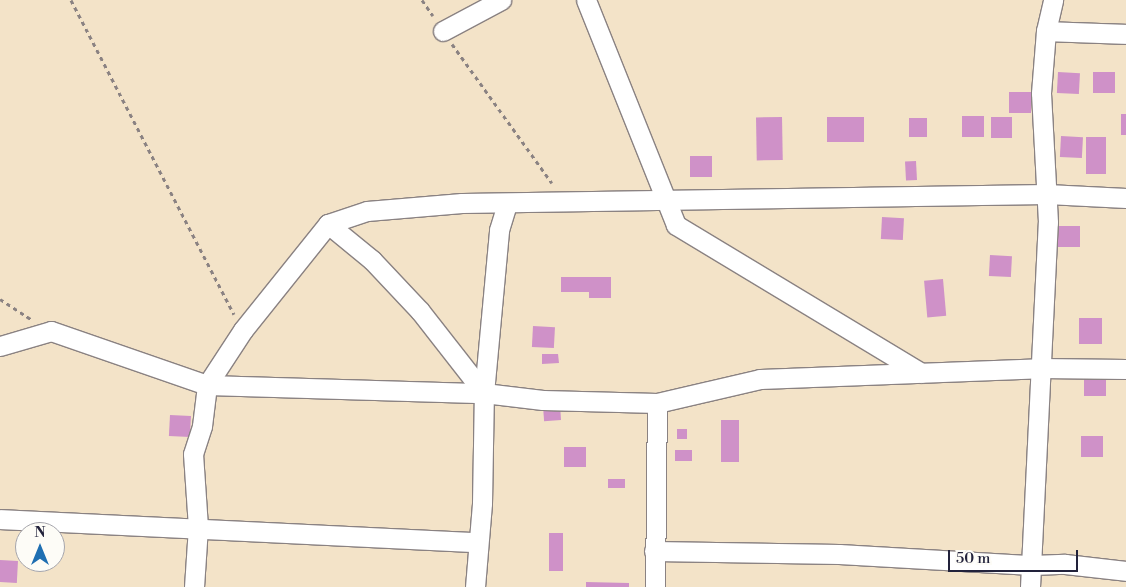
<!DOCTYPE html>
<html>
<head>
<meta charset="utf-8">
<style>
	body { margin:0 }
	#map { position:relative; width:1126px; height:587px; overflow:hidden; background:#f3e3c8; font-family:"Libre Bodoni",serif }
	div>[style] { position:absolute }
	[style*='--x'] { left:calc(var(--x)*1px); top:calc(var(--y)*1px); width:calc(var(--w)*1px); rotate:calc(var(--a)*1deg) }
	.building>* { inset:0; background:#cf91c8; transform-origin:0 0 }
	.path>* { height:3px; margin-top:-1.5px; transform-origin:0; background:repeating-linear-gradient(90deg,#8a8282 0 4px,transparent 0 8px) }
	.roads { filter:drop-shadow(1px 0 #8a8282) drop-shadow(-1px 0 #8a8282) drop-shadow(0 1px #8a8282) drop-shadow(0 -1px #8a8282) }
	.minor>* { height:19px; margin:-9.5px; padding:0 9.5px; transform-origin:9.5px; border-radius:9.5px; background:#fff }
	span { translate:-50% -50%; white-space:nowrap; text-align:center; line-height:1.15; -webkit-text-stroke:4px #fdfcf7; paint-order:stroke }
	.north { position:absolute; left:15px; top:522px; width:50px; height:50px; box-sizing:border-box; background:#fdfcf7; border:1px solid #a5a5ac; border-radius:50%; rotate:0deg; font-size:14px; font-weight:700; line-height:20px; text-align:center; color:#22223b }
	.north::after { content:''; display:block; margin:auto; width:18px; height:22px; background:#1f6fb2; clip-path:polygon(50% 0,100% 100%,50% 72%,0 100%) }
	.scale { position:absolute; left:948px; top:550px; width:130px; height:22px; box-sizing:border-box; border:2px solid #22223b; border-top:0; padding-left:6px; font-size:15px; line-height:18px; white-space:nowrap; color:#22223b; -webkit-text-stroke:4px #fdfcf7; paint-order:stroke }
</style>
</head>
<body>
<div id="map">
	<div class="building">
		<div style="left:1058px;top:72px;width:22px;height:21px;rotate:3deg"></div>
		<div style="left:1093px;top:72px;width:22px;height:21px"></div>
		<div style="left:1009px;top:92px;width:22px;height:21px"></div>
		<div style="left:1121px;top:114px;width:5px;height:21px"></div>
		<div style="left:962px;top:116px;width:22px;height:21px"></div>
		<div style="left:782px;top:117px;width:43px;height:26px;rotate:89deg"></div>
		<div style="left:827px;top:117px;width:37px;height:25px"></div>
		<div style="left:991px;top:117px;width:21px;height:21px"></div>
		<div style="left:909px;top:118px;width:18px;height:19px"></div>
		<div style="left:1061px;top:136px;width:22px;height:21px;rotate:3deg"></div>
		<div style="left:1086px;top:137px;width:20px;height:37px"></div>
		<div style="left:690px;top:156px;width:22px;height:21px"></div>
		<div style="left:916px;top:161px;width:19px;height:11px;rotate:87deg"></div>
		<div style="left:882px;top:217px;width:22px;height:22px;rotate:3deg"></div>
		<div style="left:1058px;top:226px;width:22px;height:21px"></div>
		<div style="left:990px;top:255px;width:22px;height:21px;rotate:3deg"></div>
		<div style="clip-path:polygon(561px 277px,611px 277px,611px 298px,589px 298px,589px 292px,561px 292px)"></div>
		<div style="left:943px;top:279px;width:37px;height:19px;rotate:85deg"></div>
		<div style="left:1079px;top:318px;width:23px;height:26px"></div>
		<div style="left:533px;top:326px;width:22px;height:21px;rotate:3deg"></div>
		<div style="clip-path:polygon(542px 354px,558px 354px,559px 363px,542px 364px)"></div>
		<div style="left:1084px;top:375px;width:22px;height:21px"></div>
		<div style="left:560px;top:405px;width:15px;height:17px;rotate:86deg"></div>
		<div style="left:170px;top:415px;width:21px;height:21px;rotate:3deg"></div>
		<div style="left:721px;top:420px;width:18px;height:42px"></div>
		<div style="left:677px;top:429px;width:10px;height:10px"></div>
		<div style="left:1081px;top:436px;width:22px;height:21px"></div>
		<div style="left:564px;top:447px;width:22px;height:20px"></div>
		<div style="left:675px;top:450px;width:17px;height:11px"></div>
		<div style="left:608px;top:479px;width:17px;height:9px"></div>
		<div style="left:549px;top:533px;width:14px;height:38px"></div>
		<div style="left:0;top:560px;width:18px;height:22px;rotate:3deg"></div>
		<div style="clip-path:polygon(586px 582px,629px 583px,629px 587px,586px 587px)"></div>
	</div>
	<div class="path">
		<div style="--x:71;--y:0;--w:354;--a:62.6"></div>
		<div style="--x:422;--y:0;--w:19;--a:55"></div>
		<div style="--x:452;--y:44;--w:171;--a:54.3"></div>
		<div style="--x:0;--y:299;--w:37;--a:33"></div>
	</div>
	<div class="roads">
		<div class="minor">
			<div style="--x:586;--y:0;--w:242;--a:68.2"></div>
			<div style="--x:676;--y:225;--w:286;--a:31.1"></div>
			<div style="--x:443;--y:31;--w:66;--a:-28.1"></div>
			<div style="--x:1046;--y:31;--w:80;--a:2.1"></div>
			<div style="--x:328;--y:224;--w:57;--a:39.3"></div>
			<div style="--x:372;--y:260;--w:70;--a:46.7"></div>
			<div style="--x:420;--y:311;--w:104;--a:52"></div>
			<div style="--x:0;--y:346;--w:53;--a:-16.4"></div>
			<div style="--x:51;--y:331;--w:165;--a:19.1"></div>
			<div style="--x:207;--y:385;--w:277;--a:1.7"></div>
			<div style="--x:484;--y:393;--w:59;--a:6.8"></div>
			<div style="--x:543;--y:400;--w:114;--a:1.5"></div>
			<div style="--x:657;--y:403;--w:106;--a:-13.1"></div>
			<div style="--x:760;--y:379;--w:280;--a:-2.2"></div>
			<div style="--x:1040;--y:368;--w:86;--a:0.7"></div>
			<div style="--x:0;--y:519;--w:478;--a:2.8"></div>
			<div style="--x:654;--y:551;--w:185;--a:0.9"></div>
			<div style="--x:839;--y:554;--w:193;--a:3.3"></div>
			<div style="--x:1032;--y:565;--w:33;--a:-2"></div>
			<div style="--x:1065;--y:564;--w:61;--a:6.5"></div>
			<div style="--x:194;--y:587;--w:60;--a:-86.2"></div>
			<div style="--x:198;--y:527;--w:73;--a:-93.9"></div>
			<div style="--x:193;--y:454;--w:29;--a:-72"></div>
			<div style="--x:202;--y:426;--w:41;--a:-83"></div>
			<div style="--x:207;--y:385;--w:66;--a:-56.8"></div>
			<div style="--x:243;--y:330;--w:136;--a:-51.3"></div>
			<div style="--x:328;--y:224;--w:41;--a:-18.4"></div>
			<div style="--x:367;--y:211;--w:95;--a:-4.8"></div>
			<div style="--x:462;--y:203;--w:585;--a:-0.88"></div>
			<div style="--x:1047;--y:194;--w:79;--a:2.9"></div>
			<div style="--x:475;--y:587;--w:84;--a:-85.2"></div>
			<div style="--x:482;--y:503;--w:110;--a:-89"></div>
			<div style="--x:484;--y:393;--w:164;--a:-84.7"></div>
			<div style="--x:499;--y:230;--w:27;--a:-73"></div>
			<div style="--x:655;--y:587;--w:184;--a:-89.4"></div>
			<div style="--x:1030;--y:587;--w:365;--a:-87.2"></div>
			<div style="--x:1048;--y:222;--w:129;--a:-93.1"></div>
			<div style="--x:1041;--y:93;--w:62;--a:-85.4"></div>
			<div style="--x:1046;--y:31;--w:32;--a:-77"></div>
		</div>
	</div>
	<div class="north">N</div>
	<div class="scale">50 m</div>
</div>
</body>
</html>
